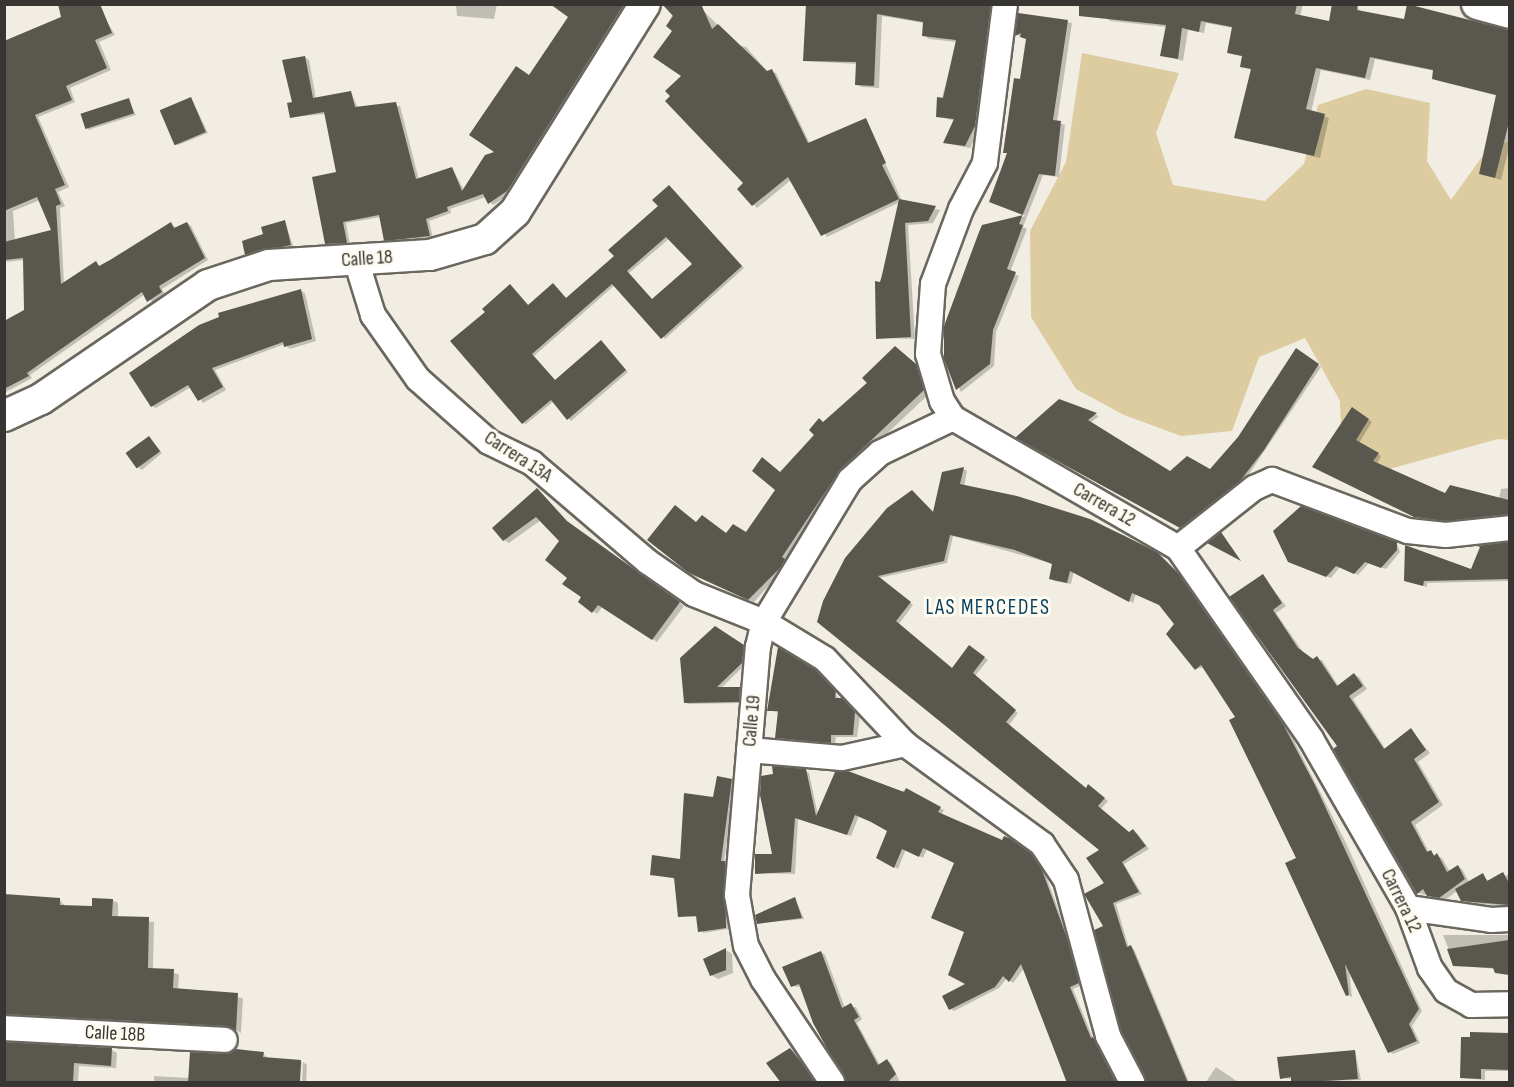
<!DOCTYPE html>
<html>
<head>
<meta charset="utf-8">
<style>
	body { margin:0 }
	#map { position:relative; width:1514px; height:1087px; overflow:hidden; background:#f1ede3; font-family:"Sofia Sans Condensed",sans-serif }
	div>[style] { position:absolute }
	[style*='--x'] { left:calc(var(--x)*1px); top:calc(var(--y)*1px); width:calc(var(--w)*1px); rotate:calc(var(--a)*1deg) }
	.green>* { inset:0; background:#ddcca0 }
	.shadow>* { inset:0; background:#0003 }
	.building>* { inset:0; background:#5a574f; transform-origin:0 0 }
	.roads { filter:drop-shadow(2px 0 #6a675f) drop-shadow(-2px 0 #6a675f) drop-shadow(0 2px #6a675f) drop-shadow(0 -2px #6a675f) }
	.minor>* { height:24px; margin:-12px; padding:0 12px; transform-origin:12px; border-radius:12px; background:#fff }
	.major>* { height:30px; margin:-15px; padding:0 15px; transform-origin:15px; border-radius:15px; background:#fff }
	span { translate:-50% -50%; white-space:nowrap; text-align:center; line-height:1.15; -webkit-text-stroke:6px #fefbf1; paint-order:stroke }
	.street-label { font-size:20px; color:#383632 }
	.neighbourhood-label { font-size:21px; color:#084062; letter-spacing:1.5px }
	.frame { position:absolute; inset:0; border:6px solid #383632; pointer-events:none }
</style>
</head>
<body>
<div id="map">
	<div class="green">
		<div style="clip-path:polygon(1082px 53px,1179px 73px,1156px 133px,1173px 185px,1265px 201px,1304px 164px,1318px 105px,1366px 89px,1430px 103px,1427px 161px,1451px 200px,1492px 143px,1509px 142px,1509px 440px,1498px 439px,1357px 478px,1342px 447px,1340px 401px,1305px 338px,1259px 357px,1232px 431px,1181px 436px,1124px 415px,1076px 389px,1031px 317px,1030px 231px,1066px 162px)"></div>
	</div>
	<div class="shadow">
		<div style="clip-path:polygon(456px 4px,497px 4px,494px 19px,457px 16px)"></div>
		<div style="clip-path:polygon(572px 4px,630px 4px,512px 193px,493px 205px,486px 197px,450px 209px,451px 213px,429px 221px,433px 238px,390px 242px,386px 240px,381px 217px,346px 223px,350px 245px,327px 243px,338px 174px,326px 114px,292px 117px,305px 57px,309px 60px,316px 99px,351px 92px,358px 108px,400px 106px,419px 180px,452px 168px,464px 190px,498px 153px,570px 16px)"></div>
		<div style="clip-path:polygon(704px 4px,699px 6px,737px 45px,746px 47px,768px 72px,776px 73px,810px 144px,866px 120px,902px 201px,940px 210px,933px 223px,908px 225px,915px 339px,878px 338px,881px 284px,900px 202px,827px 237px,791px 180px,757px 208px,739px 189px,746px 184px,683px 76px,674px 30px,667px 25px,678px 4px)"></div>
		<div style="clip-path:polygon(808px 4px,996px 4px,980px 129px,970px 148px,945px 143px,955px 121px,937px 116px,957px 42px,929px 39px,924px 35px,924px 23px,882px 16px,879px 88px,862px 87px,856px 84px,857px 64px,805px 61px)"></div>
		<div style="clip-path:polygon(1078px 4px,1303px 4px,1300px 17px,1330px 23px,1357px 7px,1362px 13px,1405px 21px,1408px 6px,1510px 30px,1510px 144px,1501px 180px,1480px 173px,1498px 96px,1439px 81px,1433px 78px,1435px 71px,1375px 59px,1370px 80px,1321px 70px,1311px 112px,1329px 118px,1320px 158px,1236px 137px,1252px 70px,1242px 66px,1244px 57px,1229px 52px,1233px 28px,1206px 23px,1204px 33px,1188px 30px,1183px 61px,1162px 55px,1167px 27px,1111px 21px)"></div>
		<div style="clip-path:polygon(1020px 14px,1072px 23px,1057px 122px,1065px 125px,1059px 177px,1043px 175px,1023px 227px,1027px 229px,1010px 272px,1019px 276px,996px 332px,994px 366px,961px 392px,946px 359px,983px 226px,1026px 216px,995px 204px,1008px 154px,1005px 152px,1028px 39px,1017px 35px)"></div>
		<div style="clip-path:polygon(evenodd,105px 18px,115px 35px,99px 42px,111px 70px,70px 88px,75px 102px,38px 117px,69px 187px,58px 192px,65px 206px,60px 208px,64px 283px,96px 263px,101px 267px,171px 224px,176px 228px,187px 223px,191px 226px,208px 260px,162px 289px,165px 295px,153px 303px,145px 294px,30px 375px,32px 378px,4px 393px,4px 323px,25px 311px,24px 260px,4px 262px,4px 43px,105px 18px,40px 200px,53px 231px,15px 241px,13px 211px,40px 200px)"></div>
		<div style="clip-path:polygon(191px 98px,208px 133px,178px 145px,175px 144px)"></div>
		<div style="clip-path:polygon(128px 100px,136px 115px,88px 130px,83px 117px)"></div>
		<div style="clip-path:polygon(evenodd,672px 189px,744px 268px,665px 339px,615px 285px,534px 356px,556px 381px,604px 344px,628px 372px,571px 421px,554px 401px,526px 424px,523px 423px,487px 312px,510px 285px,529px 306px,553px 285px,567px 299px,617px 256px,672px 189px,670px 238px,694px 264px,653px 301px,629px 273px,670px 238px)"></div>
		<div style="clip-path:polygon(285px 221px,293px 246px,247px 254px,265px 236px)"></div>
		<div style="clip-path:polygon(301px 291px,305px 293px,316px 341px,290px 349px,285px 344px,215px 370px,226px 390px,203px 403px,191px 387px,156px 408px,152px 406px)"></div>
		<div style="clip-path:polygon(1296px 350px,1321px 367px,1243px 483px,1185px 529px,1018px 437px,1059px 401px,1099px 416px,1090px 423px,1170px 473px,1211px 471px,1240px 438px)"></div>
		<div style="clip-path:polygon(900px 351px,921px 368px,929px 394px,843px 475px,786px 561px,789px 563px,754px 602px,696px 575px,697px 523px,727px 534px,747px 534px,777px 489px,781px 473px,824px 423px)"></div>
		<div style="clip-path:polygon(1352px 409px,1372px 422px,1359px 443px,1381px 456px,1377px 464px,1445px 494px,1499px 499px,1501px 489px,1510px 488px,1510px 516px,1451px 522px,1419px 519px,1314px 466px)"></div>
		<div style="clip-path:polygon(149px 438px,162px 453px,142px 470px,139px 468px)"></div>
		<div style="clip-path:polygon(964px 469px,967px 471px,964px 487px,1017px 497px,1124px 535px,1161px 556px,1182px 577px,1287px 727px,1345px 841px,1422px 1011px,1412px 1026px,1420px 1043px,1393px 1054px,1390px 1052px,1349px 969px,1352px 997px,1347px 995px,1298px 859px,1237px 718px,1204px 667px,1196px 669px,1176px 624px,1160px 605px,1136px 594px,1133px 603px,1074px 571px,1071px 584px,1054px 581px,1051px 579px,1054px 564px,953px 536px,947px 563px,879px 578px,913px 605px,899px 624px,953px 669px,973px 649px,988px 660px,975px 676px,1018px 713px,1009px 725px,1086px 789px,1092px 788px,1108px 801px,1101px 809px,1129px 833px,1137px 833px,1149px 849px,1124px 864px,1142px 894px,1116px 904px,1129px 948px,1134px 949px,1189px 1082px,1146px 1082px,1105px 927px,1102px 850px,819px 622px,912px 491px,935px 513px,943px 474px)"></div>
		<div style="clip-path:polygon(537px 490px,571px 526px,684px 606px,657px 642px,603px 606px,597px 614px,593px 611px,569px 577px,560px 541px,541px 520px,509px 543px,504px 540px)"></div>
		<div style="clip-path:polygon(1510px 543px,1510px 581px,1427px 583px,1427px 587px,1405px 580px,1472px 571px,1482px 547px)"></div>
		<div style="clip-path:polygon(1397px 544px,1400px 552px,1386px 569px,1369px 563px,1358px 575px,1340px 567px,1331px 578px,1294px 564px)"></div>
		<div style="clip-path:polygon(1263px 576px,1286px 606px,1276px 613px,1303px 652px,1314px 660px,1322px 660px,1339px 687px,1355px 675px,1359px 677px,1367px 689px,1353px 699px,1386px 750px,1411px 730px,1430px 753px,1418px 762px,1443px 805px,1415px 825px,1429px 852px,1442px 858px,1450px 872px,1458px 866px,1462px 869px,1469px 882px,1483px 875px,1489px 882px,1510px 874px,1510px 906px,1467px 903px,1457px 891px,1445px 900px,1418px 893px,1339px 746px,1231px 597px)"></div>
		<div style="clip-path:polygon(716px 628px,746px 649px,745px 665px,720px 689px,743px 690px,742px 703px,688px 704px,685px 702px)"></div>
		<div style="clip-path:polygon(779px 649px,821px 675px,840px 700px,860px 716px,857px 737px,836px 737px,835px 745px,777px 737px,779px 713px,769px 710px)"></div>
		<div style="clip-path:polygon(805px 771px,809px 773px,818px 815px,906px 790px,944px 810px,941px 815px,1003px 842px,1015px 843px,1035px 858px,1045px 873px,1070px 942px,1082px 985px,1073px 989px,1093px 1038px,1118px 1082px,1069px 1082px,1024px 968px,1013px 983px,1007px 978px,999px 988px,954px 1011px,951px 1009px,968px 984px,966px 931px,956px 862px,927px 849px,923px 858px,906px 849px,898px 869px,878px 858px,889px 830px,859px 816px,851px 836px,798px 819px,795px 874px,756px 873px,774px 855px)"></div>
		<div style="clip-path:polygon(719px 778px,735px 783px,724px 862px,727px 864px,728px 929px,703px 933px,698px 917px,679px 916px,676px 879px,652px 874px,682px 861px,714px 799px)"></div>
		<div style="clip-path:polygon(5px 896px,60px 900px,65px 906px,93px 907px,112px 900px,118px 903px,118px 918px,154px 922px,153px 970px,179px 974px,178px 990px,243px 998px,241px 1033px,233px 1028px,4px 1018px)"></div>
		<div style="clip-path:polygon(795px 899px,804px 919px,758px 923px)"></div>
		<div style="clip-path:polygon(1443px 935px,1510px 935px,1510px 975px,1495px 969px,1455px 965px)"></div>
		<div style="clip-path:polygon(726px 950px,732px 954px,733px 973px,718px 979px,711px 975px)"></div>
		<div style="clip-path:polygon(821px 952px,825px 955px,845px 1008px,856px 1007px,862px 1019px,857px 1023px,880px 1065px,887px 1061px,891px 1063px,900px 1082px,849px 1082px,801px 987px,792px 986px)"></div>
		<div style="clip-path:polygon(1472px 1034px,1510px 1034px,1510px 1071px,1485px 1071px,1485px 1080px,1462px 1078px)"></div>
		<div style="clip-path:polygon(790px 1049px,793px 1051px,817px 1082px,782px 1082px)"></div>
		<div style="clip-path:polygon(112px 1050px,117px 1053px,116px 1068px,79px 1066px,78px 1082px,4px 1082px)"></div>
		<div style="clip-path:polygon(1355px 1051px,1361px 1080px,1293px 1082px,1292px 1079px,1281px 1078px)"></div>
		<div style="clip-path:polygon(263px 1054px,269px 1059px,302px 1062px,299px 1082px,154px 1082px,154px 1076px,190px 1078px,225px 1056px)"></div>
		<div style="clip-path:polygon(303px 1062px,307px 1065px,306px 1082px,302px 1082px)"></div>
		<div style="clip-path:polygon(1216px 1067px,1238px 1082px,1206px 1082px)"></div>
	</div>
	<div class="building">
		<div style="clip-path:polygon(58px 4px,100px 4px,112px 33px,95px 40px,107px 68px,66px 86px,72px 100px,35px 115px,65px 185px,55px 189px,61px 204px,56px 206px,61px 284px,96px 261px,99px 266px,110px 260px,171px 222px,174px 228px,187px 222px,205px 258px,159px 286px,162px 292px,147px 302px,142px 292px,27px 373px,29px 376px,4px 389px,4px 321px,24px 310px,23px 258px,4px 260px,4px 242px,51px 230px,37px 197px,4px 211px,4px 41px,61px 17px)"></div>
		<div style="clip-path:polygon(550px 4px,624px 4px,507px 191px,488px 204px,483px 194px,447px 207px,448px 211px,426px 219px,430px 236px,384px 241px,379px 215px,343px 222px,347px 243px,325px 244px,312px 177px,336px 172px,324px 112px,290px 118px,287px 103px,292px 102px,282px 60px,305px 56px,313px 98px,351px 91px,355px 107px,396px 102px,416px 179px,452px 167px,462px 191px,485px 155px,494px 152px,469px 135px,516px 66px,529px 75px,568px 17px)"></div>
		<div style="clip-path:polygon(662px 4px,701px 4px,712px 29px,718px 24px,767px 71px,772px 69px,808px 143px,866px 118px,886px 163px,882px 165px,899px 199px,936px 206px,928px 221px,905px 223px,911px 337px,876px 339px,875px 281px,880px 282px,882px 275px,899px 199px,821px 236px,788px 177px,752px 206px,737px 189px,743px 183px,665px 101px,670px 96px,665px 91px,681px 76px,653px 57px,672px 31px,666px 26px,673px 16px)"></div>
		<div style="clip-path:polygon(806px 4px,991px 4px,975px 126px,965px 146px,943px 143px,954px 119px,936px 117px,937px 97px,943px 98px,956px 40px,922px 36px,923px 22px,877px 14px,874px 86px,855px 85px,856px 62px,803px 61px)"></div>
		<div style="clip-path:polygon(1079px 4px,1297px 4px,1295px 14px,1329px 21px,1332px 4px,1358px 4px,1357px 10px,1404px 19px,1407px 4px,1509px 30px,1509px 122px,1495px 178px,1479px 174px,1496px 95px,1432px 79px,1433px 70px,1370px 57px,1365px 78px,1316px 68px,1306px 109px,1325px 114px,1314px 156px,1234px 138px,1251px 69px,1240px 67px,1242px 56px,1227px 53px,1232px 27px,1201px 21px,1199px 32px,1182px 28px,1178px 59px,1160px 56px,1166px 25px,1079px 16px)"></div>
		<div style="clip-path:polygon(1018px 13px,1068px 20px,1053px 120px,1061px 121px,1055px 176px,1039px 174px,1019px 224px,1023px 225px,1007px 269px,1016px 272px,993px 330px,990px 364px,956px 390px,944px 359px,944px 326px,979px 232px,982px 225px,1023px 215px,989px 202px,1007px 153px,1003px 153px,1014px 78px,1020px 79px,1026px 39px,1020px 37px,1021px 33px,1015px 36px)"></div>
		<div style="left:191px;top:97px;width:38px;height:34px;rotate:67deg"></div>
		<div style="left:129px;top:98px;width:16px;height:51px;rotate:72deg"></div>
		<div style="clip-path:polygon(evenodd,669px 185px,742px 266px,661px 339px,612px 284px,532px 354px,555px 380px,601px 340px,626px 370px,567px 420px,551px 400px,522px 424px,450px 341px,485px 312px,482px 309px,510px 284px,528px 305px,553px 283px,566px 298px,614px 256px,608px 250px,658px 206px,652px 200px,669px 185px,666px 237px,692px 264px,652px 299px,627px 271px,666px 237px)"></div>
		<div style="clip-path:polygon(285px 220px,291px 245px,245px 255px,242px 241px,263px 234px,261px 227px)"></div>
		<div style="clip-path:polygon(301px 289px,312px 339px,284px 347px,283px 342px,212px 368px,223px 387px,198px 401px,188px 385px,151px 407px,129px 373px,199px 325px,219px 317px,218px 313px)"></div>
		<div style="clip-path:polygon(895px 346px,916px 364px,924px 390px,840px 470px,782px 557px,785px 559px,780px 568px,748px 600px,689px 573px,647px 540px,675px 505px,696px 522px,702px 515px,726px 533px,733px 524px,746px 532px,775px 490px,752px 471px,762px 457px,780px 472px,814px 435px,809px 430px,819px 418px,823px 422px,867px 383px,862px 378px)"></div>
		<div style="clip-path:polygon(1296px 348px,1319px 364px,1264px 450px,1240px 481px,1180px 528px,1015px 438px,1059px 399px,1097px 413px,1088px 420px,1170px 471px,1187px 456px,1210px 469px,1238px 437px)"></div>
		<div style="clip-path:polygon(1352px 407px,1369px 419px,1356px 440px,1379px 453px,1373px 461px,1445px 493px,1450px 485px,1509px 500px,1509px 514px,1446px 521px,1414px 517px,1312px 467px)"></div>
		<div style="left:149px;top:436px;width:19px;height:29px;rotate:54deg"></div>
		<div style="clip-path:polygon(964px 467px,960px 484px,1017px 496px,1090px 519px,1157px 552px,1178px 573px,1283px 724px,1316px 787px,1419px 1009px,1409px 1024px,1417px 1041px,1388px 1053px,1345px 964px,1349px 995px,1346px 996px,1285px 863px,1296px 858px,1229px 720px,1235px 717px,1201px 665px,1195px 670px,1166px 634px,1174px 624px,1159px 605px,1132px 593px,1129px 602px,1070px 571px,1067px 583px,1049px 579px,1052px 564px,1015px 550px,950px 535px,944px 561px,878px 576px,911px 602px,896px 621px,952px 668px,969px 645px,985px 657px,973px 673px,1016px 710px,1006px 722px,1086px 788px,1088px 784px,1105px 798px,1098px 806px,1129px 832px,1133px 829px,1146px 846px,1122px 862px,1139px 892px,1113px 903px,1127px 947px,1131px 945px,1188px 1083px,1146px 1083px,1121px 1031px,1094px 930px,1103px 926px,1084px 894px,1104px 883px,1086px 858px,1099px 850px,817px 622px,823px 601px,845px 558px,887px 508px,912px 490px,933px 512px,942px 472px)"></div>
		<div style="clip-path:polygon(537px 488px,567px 521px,680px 602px,652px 640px,598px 605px,592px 613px,578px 602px,581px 597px,562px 584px,567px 578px,545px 560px,559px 541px,536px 517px,503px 541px,492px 528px)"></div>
		<div style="clip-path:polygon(1301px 506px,1397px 542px,1397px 550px,1381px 568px,1365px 562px,1354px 574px,1336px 566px,1326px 577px,1288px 562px,1273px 531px)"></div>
		<div style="clip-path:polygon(1221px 532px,1241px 561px,1207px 543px)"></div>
		<div style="clip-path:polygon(1509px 542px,1509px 579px,1424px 581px,1423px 586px,1404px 581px,1405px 545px,1471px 569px,1480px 547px,1477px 546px)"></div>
		<div style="clip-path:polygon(1263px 574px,1282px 603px,1273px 610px,1298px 648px,1313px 659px,1317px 656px,1337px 686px,1354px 673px,1363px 686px,1349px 696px,1384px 749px,1411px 728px,1426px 750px,1414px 759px,1439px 802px,1411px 822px,1427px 852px,1431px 850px,1434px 856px,1437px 853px,1447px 872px,1458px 865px,1465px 879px,1439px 898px,1427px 896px,1423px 889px,1417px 894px,1333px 749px,1337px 746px,1229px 597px)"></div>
		<div style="clip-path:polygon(715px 626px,744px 645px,742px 663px,717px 687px,740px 687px,739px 702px,684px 703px,680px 658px)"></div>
		<div style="clip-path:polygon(778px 647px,816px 670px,836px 691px,835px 698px,842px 698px,855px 712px,853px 735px,831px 735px,831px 743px,775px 738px,778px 711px,767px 711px)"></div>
		<div style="clip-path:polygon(772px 766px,806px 769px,816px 816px,835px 772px,848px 771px,904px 792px,906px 788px,941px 807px,938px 812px,1002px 840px,1004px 836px,1011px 839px,1032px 854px,1042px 870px,1067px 938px,1079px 983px,1070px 987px,1091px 1038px,1093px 1037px,1116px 1083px,1067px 1083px,1021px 964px,1009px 982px,1003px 976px,995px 987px,949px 1010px,942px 996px,965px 984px,948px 975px,964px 932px,931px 918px,954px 863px,923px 848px,919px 857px,902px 849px,894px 868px,876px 858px,887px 831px,871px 822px,855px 815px,847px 835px,795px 818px,791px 872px,755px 874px,755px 854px,772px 854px,760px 795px,761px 776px,773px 774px)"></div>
		<div style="clip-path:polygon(717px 776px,732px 779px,721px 861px,725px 861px,726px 928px,698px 932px,696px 916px,678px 917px,674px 878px,650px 875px,652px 855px,680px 859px,684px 793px,713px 797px)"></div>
		<div style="clip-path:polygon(1503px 872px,1509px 883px,1509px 905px,1461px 901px,1455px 889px,1483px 873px,1487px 881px)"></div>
		<div style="clip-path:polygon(4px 894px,60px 898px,60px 905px,92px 906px,92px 898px,113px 899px,112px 916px,149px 917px,148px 968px,174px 969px,173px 988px,238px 993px,236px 1031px,226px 1026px,4px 1014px)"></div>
		<div style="clip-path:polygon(795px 897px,802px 918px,757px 924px,755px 915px)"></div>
		<div style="clip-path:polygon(1509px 940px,1509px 975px,1495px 973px,1493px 968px,1453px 966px,1447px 949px)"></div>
		<div style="clip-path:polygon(726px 948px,726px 970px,710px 976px,703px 959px)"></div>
		<div style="clip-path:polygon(821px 951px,842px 1008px,851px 1003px,859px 1017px,854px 1020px,878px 1065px,887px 1059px,896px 1074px,887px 1083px,846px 1083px,813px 1023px,799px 984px,791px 987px,782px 967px)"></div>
		<div style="clip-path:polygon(1470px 1032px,1509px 1033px,1509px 1070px,1481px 1069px,1481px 1079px,1460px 1078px,1461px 1037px,1470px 1037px)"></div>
		<div style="clip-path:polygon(4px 1042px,112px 1048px,111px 1066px,74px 1063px,73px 1083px,4px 1083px)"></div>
		<div style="clip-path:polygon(790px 1048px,805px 1067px,815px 1083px,781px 1083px,766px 1063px)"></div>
		<div style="clip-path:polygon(236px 1049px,264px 1052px,263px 1057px,301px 1060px,300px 1083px,188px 1083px,190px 1052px,224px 1054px)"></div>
		<div style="clip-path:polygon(1355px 1050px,1358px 1079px,1291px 1083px,1291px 1077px,1280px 1079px,1277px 1057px)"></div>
	</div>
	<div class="roads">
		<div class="minor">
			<div style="--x:1005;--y:4;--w:160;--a:97.2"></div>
			<div style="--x:985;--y:163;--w:52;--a:117.6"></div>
			<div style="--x:961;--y:209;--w:80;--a:110.5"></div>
			<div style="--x:933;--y:284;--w:70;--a:94.1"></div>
			<div style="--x:928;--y:354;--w:49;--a:73.4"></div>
			<div style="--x:942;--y:401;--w:20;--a:57"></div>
			<div style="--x:953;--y:418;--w:260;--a:30"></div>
			<div style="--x:1178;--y:548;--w:233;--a:55.1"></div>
			<div style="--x:1311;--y:739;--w:195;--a:60.1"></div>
			<div style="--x:1408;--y:908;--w:64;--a:69.9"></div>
			<div style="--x:1430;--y:968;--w:28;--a:55"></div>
			<div style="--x:1446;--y:991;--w:29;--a:29"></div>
			<div style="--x:1471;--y:1005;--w:39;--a:-1"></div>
			<div style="--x:356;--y:260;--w:58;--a:72.8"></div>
			<div style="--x:373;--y:315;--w:78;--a:54.9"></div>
			<div style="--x:418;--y:379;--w:95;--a:41.6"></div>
			<div style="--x:489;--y:442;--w:48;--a:26"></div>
			<div style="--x:532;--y:463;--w:153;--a:40.5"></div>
			<div style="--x:648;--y:562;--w:56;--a:34.8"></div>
			<div style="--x:694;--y:594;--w:75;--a:21.8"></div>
			<div style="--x:764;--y:622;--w:71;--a:31.2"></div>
			<div style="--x:825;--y:659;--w:117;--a:46.7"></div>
			<div style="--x:905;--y:744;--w:170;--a:36.1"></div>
			<div style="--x:1042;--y:844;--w:43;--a:56.3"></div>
			<div style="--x:1066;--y:880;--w:162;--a:74.9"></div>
			<div style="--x:1108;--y:1036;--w:52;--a:62.4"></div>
			<div style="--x:1178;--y:548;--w:97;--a:-38.3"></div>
			<div style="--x:1254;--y:488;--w:20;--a:-24"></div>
			<div style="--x:1272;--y:480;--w:145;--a:20.6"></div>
			<div style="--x:1408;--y:531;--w:38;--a:6"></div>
			<div style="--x:1446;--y:535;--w:64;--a:-6.2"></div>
			<div style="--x:749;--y:750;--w:93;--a:4.9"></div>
			<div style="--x:842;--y:758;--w:65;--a:-12.5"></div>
			<div style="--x:1408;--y:908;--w:84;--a:8.2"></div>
			<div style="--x:1491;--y:920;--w:19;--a:-3"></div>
			<div style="--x:4;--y:1028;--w:221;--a:3.1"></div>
			<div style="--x:832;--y:1082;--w:124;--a:-123.8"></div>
			<div style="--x:763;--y:979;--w:37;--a:-117"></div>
			<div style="--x:746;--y:946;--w:52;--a:-100"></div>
			<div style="--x:737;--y:895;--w:249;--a:-85.2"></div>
			<div style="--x:758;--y:647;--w:26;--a:-77"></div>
			<div style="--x:764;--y:622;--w:166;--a:-58.8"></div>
			<div style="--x:850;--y:480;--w:40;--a:-42"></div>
			<div style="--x:880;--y:453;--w:81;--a:-25.6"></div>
		</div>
		<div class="major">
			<div style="--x:1477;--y:4;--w:34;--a:15"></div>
			<div style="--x:4;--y:416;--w:41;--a:-24.7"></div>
			<div style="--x:41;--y:399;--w:202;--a:-34.3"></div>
			<div style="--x:208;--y:285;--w:64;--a:-18.2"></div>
			<div style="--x:269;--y:265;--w:161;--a:-3.6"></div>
			<div style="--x:430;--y:255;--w:57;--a:-16.2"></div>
			<div style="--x:485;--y:239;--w:40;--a:-42"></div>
			<div style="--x:515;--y:212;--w:245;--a:-58"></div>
		</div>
	</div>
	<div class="street-label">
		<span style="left:367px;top:259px;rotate:-4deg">Calle 18</span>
		<span style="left:518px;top:457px;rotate:33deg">Carrera 13A</span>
		<span style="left:1104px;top:505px;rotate:30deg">Carrera 12</span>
		<span style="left:752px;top:721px;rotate:-85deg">Calle 19</span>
		<span style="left:1401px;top:901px;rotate:64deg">Carrera 12</span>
		<span style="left:115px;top:1034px;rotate:3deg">Calle 18B</span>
	</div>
	<div class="neighbourhood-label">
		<span style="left:988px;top:608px">LAS MERCEDES</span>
	</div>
	<div class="frame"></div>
</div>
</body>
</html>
